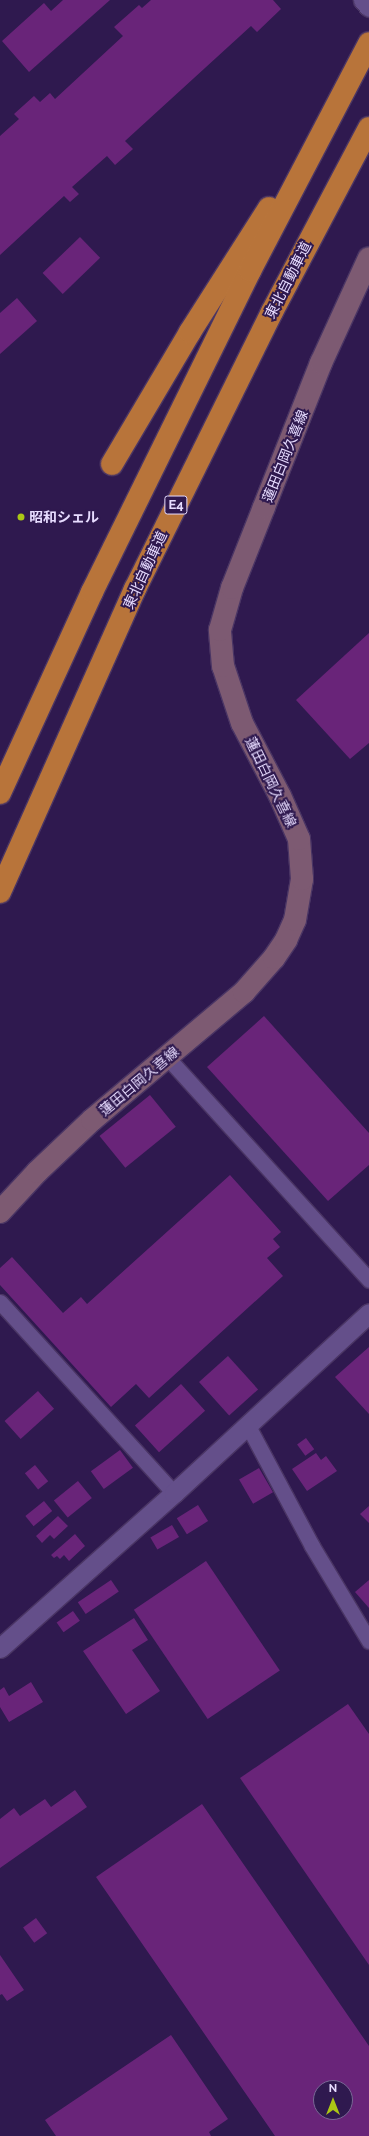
<!DOCTYPE html>
<html>
<head>
<meta charset="utf-8">
<style>
	body { margin:0 }
	#map { position:relative; width:369px; height:2136px; overflow:hidden; background:#2f194f; font-family:Raleway,"Noto Sans JP",sans-serif }
	div>[style] { position:absolute }
	[style*='--x'] { left:calc(var(--x)*1px); top:calc(var(--y)*1px); width:calc(var(--w)*1px); rotate:calc(var(--a)*1deg) }
	.building>* { inset:0; background:#692479; transform-origin:0 0 }
	.roads { filter:drop-shadow(1px 0 #4a3564) drop-shadow(-1px 0 #4a3564) drop-shadow(0 1px #4a3564) drop-shadow(0 -1px #4a3564) }
	.minor>* { height:15px; margin:-7.5px; padding:0 7.5px; transform-origin:7.5px; border-radius:7.5px; background:#644f8a }
	.tertiary>* { height:19px; margin:-9.5px; padding:0 9.5px; transform-origin:9.5px; border-radius:9.5px; background:#644f8a }
	.secondary>* { height:22px; margin:-11px; padding:0 11px; transform-origin:11px; border-radius:11px; background:#7d5a72 }
	.motorway>* { height:22px; margin:-11px; padding:0 11px; transform-origin:11px; border-radius:11px; background:#b8743a }
	.dots>* { width:11px; height:11px; translate:-50% -50%; box-sizing:border-box; border:2px solid #2f194f; border-radius:50% }
	span { translate:-50% -50%; white-space:nowrap; text-align:center; line-height:1.15; -webkit-text-stroke:4px #2f194f; paint-order:stroke }
	.shield-label span { padding:1px 3px; background:#2f194f; border:1px solid; border-radius:3px; -webkit-text-stroke-width:0 }
	.shield-label { font-size:13px; color:#e7dcff; font-weight:700 }
	.street-label { font-size:14px; color:#e7dcff }
	.poi-label { font-size:14px; color:#e7dcff; font-weight:700 }
	.left { translate:0 -50%; text-align:left }
	.north { position:absolute; left:313px; top:2080px; width:40px; height:40px; box-sizing:border-box; background:#2f194f; border:1px solid #796795; border-radius:50%; rotate:0deg; font-size:11px; font-weight:700; line-height:16px; text-align:center; color:#e7dcff }
	.north::after { content:''; display:block; margin:auto; width:14px; height:18px; background:#abc615; clip-path:polygon(50% 0,100% 100%,50% 72%,0 100%) }
</style>
</head>
<body>
<div id="map">
	<div class="building">
		<div style="clip-path:polygon(63px 0,110px 0,29px 72px,2px 41px,44px 3px,51px 11px)"></div>
		<div style="clip-path:polygon(151px 0,273px 0,281px 9px,257px 32px,251px 26px,125px 141px,133px 149px,115px 165px,107px 156px,72px 187px,79px 194px,70px 202px,64px 196px,0 255px,0 136px,19px 119px,14px 114px,34px 96px,40px 102px,50px 93px,55px 99px,123px 36px,114px 27px,139px 5px,142px 8px)"></div>
		<div style="left:80px;top:237px;width:29px;height:52px;rotate:46deg"></div>
		<div style="clip-path:polygon(17px 298px,37px 321px,0 354px,0 313px)"></div>
		<div style="clip-path:polygon(369px 633px,369px 743px,350px 759px,296px 700px)"></div>
		<div style="clip-path:polygon(264px 1016px,369px 1133px,369px 1165px,328px 1201px,207px 1067px)"></div>
		<div style="left:150px;top:1095px;width:41px;height:65px;rotate:51deg"></div>
		<div style="clip-path:polygon(230px 1175px,281px 1232px,273px 1239px,280px 1247px,267px 1258px,283px 1276px,149px 1398px,136px 1384px,111px 1407px,0 1285px,0 1268px,12px 1257px,63px 1313px,81px 1297px,87px 1304px)"></div>
		<div style="clip-path:polygon(369px 1347px,369px 1414px,335px 1377px)"></div>
		<div style="left:228px;top:1356px;width:45px;height:39px;rotate:48deg"></div>
		<div style="left:181px;top:1384px;width:36px;height:62px;rotate:48deg"></div>
		<div style="left:38px;top:1391px;width:24px;height:45px;rotate:48deg"></div>
		<div style="left:306px;top:1438px;width:14px;height:11px;rotate:54deg"></div>
		<div style="left:120px;top:1450px;width:22px;height:36px;rotate:54deg"></div>
		<div style="clip-path:polygon(316px 1453px,321px 1460px,326px 1456px,337px 1471px,307px 1491px,292px 1469px)"></div>
		<div style="left:35px;top:1465px;width:21px;height:13px;rotate:51deg"></div>
		<div style="left:259px;top:1468px;width:28px;height:23px;rotate:60deg"></div>
		<div style="left:78px;top:1481px;width:22px;height:31px;rotate:51deg"></div>
		<div style="left:44px;top:1501px;width:13px;height:24px;rotate:51deg"></div>
		<div style="left:198px;top:1505px;width:19px;height:25px;rotate:58deg"></div>
		<div style="clip-path:polygon(369px 1506px,369px 1523px,360px 1514px)"></div>
		<div style="clip-path:polygon(58px 1516px,68px 1526px,54px 1539px,50px 1535px,42px 1543px,36px 1536px)"></div>
		<div style="left:172px;top:1525px;width:14px;height:25px;rotate:60deg"></div>
		<div style="clip-path:polygon(75px 1534px,85px 1546px,69px 1561px,64px 1555px,60px 1559px,57px 1556px,54px 1558px,51px 1555px)"></div>
		<div style="left:206px;top:1561px;width:132px;height:87px;rotate:56deg"></div>
		<div style="left:111px;top:1580px;width:14px;height:40px;rotate:56deg"></div>
		<div style="clip-path:polygon(369px 1580px,369px 1608px,355px 1592px)"></div>
		<div style="left:73px;top:1611px;width:12px;height:20px;rotate:55deg"></div>
		<div style="clip-path:polygon(134px 1618px,148px 1640px,132px 1650px,160px 1691px,126px 1714px,83px 1651px)"></div>
		<div style="clip-path:polygon(31px 1682px,43px 1702px,9px 1722px,0 1707px,0 1690px,4px 1687px,9px 1696px)"></div>
		<div style="clip-path:polygon(348px 1704px,369px 1734px,369px 1965px,240px 1778px)"></div>
		<div style="clip-path:polygon(75px 1790px,87px 1807px,0 1868px,0 1819px,14px 1808px,20px 1816px,45px 1799px,51px 1807px)"></div>
		<div style="clip-path:polygon(evenodd,202px 1804px,369px 2046px,369px 2136px,275px 2136px,96px 1877px,202px 1804px,321px 2088px,345px 2088px,345px 2112px,321px 2112px,321px 2088px)"></div>
		<div style="left:36px;top:1918px;width:19px;height:16px;rotate:54deg"></div>
		<div style="clip-path:polygon(0 1955px,24px 1990px,7px 2001px,2px 1994px,0 1995px)"></div>
		<div style="clip-path:polygon(171px 2035px,228px 2119px,209px 2132px,211px 2136px,56px 2136px,45px 2120px)"></div>
	</div>
	<div class="roads">
		<div class="minor">
			<div style="--x:167;--y:1057;--w:301;--a:47.8"></div>
			<div style="--x:0;--y:1302;--w:258;--a:47.7"></div>
			<div style="--x:248;--y:1426;--w:136;--a:61.9"></div>
			<div style="--x:312;--y:1546;--w:111;--a:59"></div>
		</div>
		<div class="tertiary">
			<div style="--x:363;--y:0;--w:9;--a:49"></div>
			<div style="--x:0;--y:1648;--w:233;--a:-41.7"></div>
			<div style="--x:174;--y:1493;--w:265;--a:-42.7"></div>
		</div>
		<div class="secondary">
			<div style="--x:0;--y:1212;--w:54;--a:-47.2"></div>
			<div style="--x:37;--y:1172;--w:76;--a:-43.4"></div>
			<div style="--x:92;--y:1120;--w:199;--a:-40.1"></div>
			<div style="--x:244;--y:992;--w:45;--a:-48.6"></div>
			<div style="--x:274;--y:958;--w:22;--a:-56"></div>
			<div style="--x:286;--y:940;--w:22;--a:-66"></div>
			<div style="--x:295;--y:920;--w:42;--a:-80.3"></div>
			<div style="--x:302;--y:879;--w:40;--a:-94.3"></div>
			<div style="--x:299;--y:839;--w:47;--a:-113.8"></div>
			<div style="--x:280;--y:796;--w:82;--a:-117.5"></div>
			<div style="--x:242;--y:723;--w:60;--a:-108.4"></div>
			<div style="--x:223;--y:666;--w:36;--a:-95"></div>
			<div style="--x:220;--y:630;--w:44;--a:-74.1"></div>
			<div style="--x:232;--y:588;--w:87;--a:-68.4"></div>
			<div style="--x:264;--y:507;--w:155;--a:-68.4"></div>
			<div style="--x:321;--y:363;--w:115;--a:-65.4"></div>
		</div>
		<div class="motorway">
			<div style="--x:112;--y:464;--w:153;--a:-59.4"></div>
			<div style="--x:190;--y:332;--w:147;--a:-57.5"></div>
			<div style="--x:0;--y:793;--w:221;--a:-65.4"></div>
			<div style="--x:92;--y:592;--w:358;--a:-63.8"></div>
			<div style="--x:250;--y:271;--w:257;--a:-62.4"></div>
			<div style="--x:0;--y:892;--w:332;--a:-66"></div>
			<div style="--x:135;--y:589;--w:309;--a:-63.7"></div>
			<div style="--x:272;--y:312;--w:208;--a:-62.2"></div>
		</div>
	</div>
	<div class="dots">
		<div style="left:21px;top:517px;background:#abc615"></div>
	</div>
	<div class="shield-label">
		<span style="left:176px;top:505px">E4</span>
	</div>
	<div class="street-label">
		<span style="left:288px;top:280px;rotate:-63deg">東北自動車道</span>
		<span style="left:285px;top:456px;rotate:-68deg">蓮田白岡久喜線</span>
		<span style="left:145px;top:570px;rotate:-65deg">東北自動車道</span>
		<span style="left:271px;top:782px;rotate:64deg">蓮田白岡久喜線</span>
		<span style="left:139px;top:1081px;rotate:-40deg">蓮田白岡久喜線</span>
	</div>
	<div class="poi-label">
		<span class="left" style="left:29px;top:517px">昭和シェル</span>
	</div>
	<div class="north">N</div>
</div>
</body>
</html>
